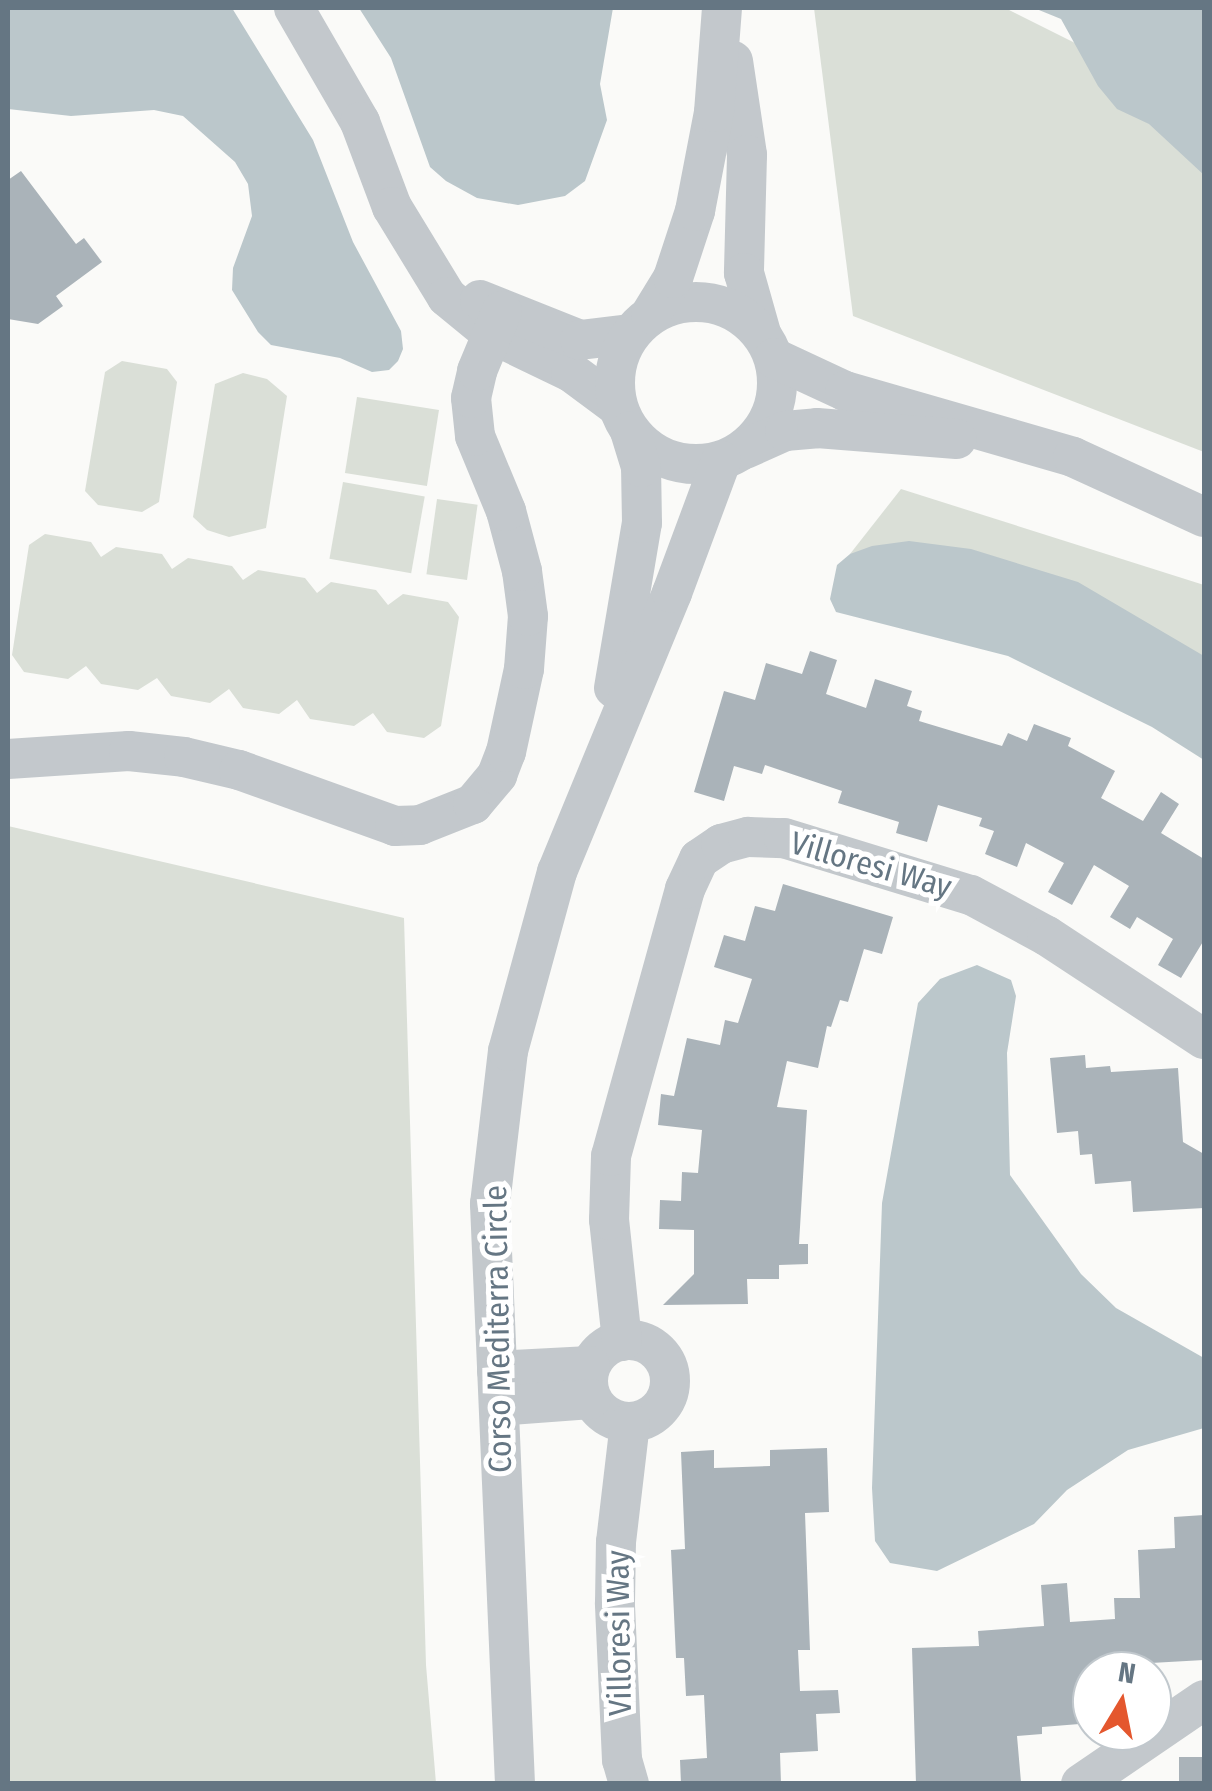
<!DOCTYPE html>
<html>
<head>
<meta charset="utf-8">
<style>
	body { margin:0 }
	#map { position:relative; width:1212px; height:1791px; overflow:hidden; background:#fafaf8; font-family:"Fira Sans Condensed",sans-serif }
	div>[style] { position:absolute }
	[style*='--x'] { left:calc(var(--x)*1px); top:calc(var(--y)*1px); width:calc(var(--w)*1px); rotate:calc(var(--a)*1deg) }
	.green>* { inset:0; background:#dadfd7; transform-origin:0 0 }
	.water>* { inset:0; background:#bbc7cb }
	.building>* { inset:0; background:#aab3b9; transform-origin:0 0 }
	.minor>* { height:40px; margin:-20px; padding:0 20px; transform-origin:20px; border-radius:20px; background:#c3c8cc }
	.minor>.ring { margin:-20px; padding:0; box-sizing:content-box; background:none; border:40px solid #c3c8cc; border-radius:50% }
	span { translate:-50% -50%; white-space:nowrap; text-align:center; line-height:1.15; -webkit-text-stroke:10px #fff; paint-order:stroke }
	.street-label { font-size:32px; color:#657683 }
	.frame { position:absolute; inset:0; border:10px solid #657683; pointer-events:none }
	.north { position:absolute; left:1072px; top:1651px; width:100px; height:100px; box-sizing:border-box; background:#fff; border:2px solid #c1c8cd; border-radius:50%; rotate:10deg; font-size:28px; font-weight:700; line-height:40px; text-align:center; color:#657683 }
	.north::after { content:''; display:block; margin:auto; width:35px; height:45px; background:#e4572e; clip-path:polygon(50% 0,100% 100%,50% 72%,0 100%) }
</style>
</head>
<body>
<div id="map">
	<div class="green">
		<div style="clip-path:polygon(814px 8px,1005px 8px,1077px 44px,1204px 133px,1204px 452px,853px 316px)"></div>
		<div style="clip-path:polygon(122px 361px,167px 369px,177px 382px,159px 502px,142px 512px,98px 505px,85px 491px,105px 372px)"></div>
		<div style="clip-path:polygon(243px 373px,267px 379px,287px 396px,266px 528px,229px 537px,207px 530px,193px 517px,215px 384px)"></div>
		<div style="left:357px;top:397px;width:83px;height:77px;rotate:9deg"></div>
		<div style="left:343px;top:482px;width:83px;height:78px;rotate:10deg"></div>
		<div style="clip-path:polygon(901px 489px,1204px 585px,1204px 707px,850px 554px)"></div>
		<div style="left:437px;top:499px;width:41px;height:76px;rotate:8deg"></div>
		<div style="clip-path:polygon(45px 534px,91px 542px,101px 557px,116px 547px,162px 554px,172px 569px,188px 558px,232px 566px,243px 580px,258px 570px,305px 578px,317px 593px,331px 582px,376px 590px,388px 605px,403px 594px,448px 602px,459px 617px,441px 726px,424px 738px,387px 732px,373px 713px,354px 726px,310px 719px,297px 700px,279px 714px,243px 708px,229px 689px,210px 703px,171px 696px,157px 678px,138px 690px,101px 684px,86px 666px,68px 679px,24px 672px,12px 655px,29px 545px)"></div>
		<div style="clip-path:polygon(8px 826px,404px 918px,426px 1665px,436px 1783px,8px 1783px)"></div>
	</div>
	<div class="water">
		<div style="clip-path:polygon(8px 8px,232px 8px,313px 140px,353px 242px,401px 331px,403px 349px,398px 361px,389px 370px,372px 372px,340px 358px,271px 345px,258px 332px,232px 290px,233px 268px,252px 216px,248px 184px,235px 162px,183px 116px,154px 110px,71px 116px,8px 109px)"></div>
		<div style="clip-path:polygon(359px 8px,613px 8px,600px 84px,607px 120px,585px 181px,565px 196px,518px 205px,477px 198px,446px 181px,430px 167px,391px 58px)"></div>
		<div style="clip-path:polygon(1034px 8px,1204px 8px,1204px 175px,1149px 124px,1117px 109px,1098px 86px,1061px 19px)"></div>
		<div style="clip-path:polygon(909px 541px,971px 549px,1078px 582px,1204px 656px,1204px 760px,1152px 727px,1008px 656px,836px 612px,830px 599px,837px 565px,850px 554px,872px 546px)"></div>
		<div style="clip-path:polygon(977px 965px,1011px 980px,1016px 996px,1007px 1053px,1010px 1175px,1081px 1274px,1116px 1308px,1204px 1358px,1204px 1428px,1128px 1450px,1067px 1490px,1034px 1524px,937px 1571px,890px 1563px,875px 1541px,872px 1488px,882px 1203px,918px 1003px,940px 979px)"></div>
	</div>
	<div class="building">
		<div style="clip-path:polygon(21px 171px,76px 244px,84px 238px,102px 262px,56px 296px,63px 306px,38px 324px,8px 319px,8px 180px)"></div>
		<div style="clip-path:polygon(810px 651px,837px 660px,826px 694px,866px 708px,875px 679px,912px 691px,907px 706px,922px 711px,919px 721px,1002px 746px,1008px 733px,1027px 741px,1034px 724px,1071px 738px,1068px 746px,1115px 771px,1101px 798px,1143px 821px,1161px 792px,1179px 804px,1161px 833px,1204px 859px,1204px 940px,1181px 978px,1158px 965px,1173px 939px,1137px 917px,1130px 929px,1110px 917px,1129px 886px,1094px 865px,1072px 905px,1048px 892px,1064px 863px,1026px 843px,1017px 867px,985px 854px,994px 831px,979px 826px,982px 818px,938px 805px,927px 842px,896px 833px,899px 822px,838px 803px,842px 791px,765px 765px,762px 774px,734px 766px,724px 801px,694px 792px,724px 691px,755px 700px,766px 663px,802px 674px)"></div>
		<div style="clip-path:polygon(783px 884px,893px 917px,882px 954px,864px 949px,848px 1002px,840px 1000px,831px 1027px,827px 1026px,818px 1068px,787px 1061px,777px 1107px,807px 1110px,799px 1244px,808px 1244px,808px 1264px,779px 1265px,779px 1279px,747px 1279px,748px 1304px,663px 1305px,694px 1274px,694px 1230px,659px 1229px,660px 1200px,681px 1201px,682px 1172px,698px 1173px,702px 1130px,658px 1125px,661px 1094px,674px 1096px,687px 1038px,720px 1045px,725px 1020px,738px 1023px,752px 979px,714px 967px,724px 935px,745px 941px,755px 906px,775px 911px)"></div>
		<div style="clip-path:polygon(1085px 1055px,1086px 1068px,1110px 1066px,1111px 1072px,1178px 1068px,1183px 1142px,1204px 1154px,1204px 1208px,1133px 1212px,1131px 1181px,1095px 1184px,1092px 1154px,1080px 1155px,1078px 1131px,1057px 1133px,1050px 1058px)"></div>
		<div style="clip-path:polygon(827px 1448px,829px 1512px,805px 1513px,810px 1650px,798px 1650px,800px 1691px,838px 1690px,840px 1713px,816px 1714px,818px 1751px,780px 1753px,781px 1784px,681px 1784px,680px 1760px,707px 1758px,704px 1695px,686px 1696px,684px 1658px,676px 1658px,671px 1550px,685px 1549px,681px 1452px,714px 1450px,714px 1468px,770px 1466px,770px 1450px)"></div>
		<div style="clip-path:polygon(1204px 1515px,1204px 1660px,1151px 1663px,1151px 1671px,1092px 1671px,1092px 1723px,1042px 1727px,1042px 1734px,1017px 1736px,1021px 1782px,916px 1784px,912px 1648px,979px 1646px,978px 1631px,1044px 1626px,1041px 1585px,1067px 1583px,1070px 1622px,1115px 1619px,1114px 1598px,1140px 1598px,1138px 1550px,1175px 1548px,1174px 1517px)"></div>
		<div style="left:1204px;top:1757px;width:27px;height:25px;rotate:90deg"></div>
	</div>
	<div class="minor">
		<div style="--x:294;--y:8;--w:132;--a:59.9"></div>
		<div style="--x:360;--y:122;--w:91;--a:69.4"></div>
		<div style="--x:392;--y:207;--w:105;--a:58.6"></div>
		<div style="--x:447;--y:297;--w:58;--a:39.4"></div>
		<div style="--x:492;--y:334;--w:88;--a:25.7"></div>
		<div style="--x:571;--y:372;--w:57;--a:36.5"></div>
		<div style="--x:733;--y:61;--w:95;--a:81.5"></div>
		<div style="--x:747;--y:155;--w:118;--a:91.5"></div>
		<div style="--x:744;--y:273;--w:62;--a:74.2"></div>
		<div style="--x:480;--y:300;--w:108;--a:21.8"></div>
		<div style="--x:580;--y:340;--w:50;--a:-6.8"></div>
		<div class="ring" style="left:615px;top:302px;width:122px;height:122px"></div>
		<div style="--x:651;--y:314;--w:42;--a:-58.6"></div>
		<div style="--x:673;--y:278;--w:71;--a:-71.8"></div>
		<div style="--x:695;--y:211;--w:101;--a:-79.1"></div>
		<div style="--x:714;--y:112;--w:104;--a:-85.6"></div>
		<div style="--x:774;--y:358;--w:78;--a:24.9"></div>
		<div style="--x:845;--y:391;--w:237;--a:16.1"></div>
		<div style="--x:1073;--y:457;--w:144;--a:24.6"></div>
		<div style="--x:745;--y:449;--w:44;--a:-24.2"></div>
		<div style="--x:785;--y:431;--w:32;--a:-5"></div>
		<div style="--x:817;--y:428;--w:140;--a:4.5"></div>
		<div style="--x:614;--y:688;--w:167;--a:-80.4"></div>
		<div style="--x:642;--y:523;--w:56;--a:-91"></div>
		<div style="--x:641;--y:467;--w:37;--a:-107"></div>
		<div style="--x:8;--y:759;--w:121;--a:-3.8"></div>
		<div style="--x:129;--y:751;--w:55;--a:6.2"></div>
		<div style="--x:184;--y:757;--w:57;--a:13.3"></div>
		<div style="--x:239;--y:770;--w:166;--a:19.7"></div>
		<div style="--x:395;--y:826;--w:25;--a:-2"></div>
		<div style="--x:420;--y:825;--w:57;--a:-21.6"></div>
		<div style="--x:473;--y:804;--w:38;--a:-50"></div>
		<div style="--x:497;--y:775;--w:25;--a:-69"></div>
		<div style="--x:506;--y:752;--w:85;--a:-77.8"></div>
		<div style="--x:524;--y:669;--w:53;--a:-85.7"></div>
		<div style="--x:528;--y:616;--w:45;--a:-97.6"></div>
		<div style="--x:522;--y:571;--w:62;--a:-104.9"></div>
		<div style="--x:506;--y:511;--w:81;--a:-112.5"></div>
		<div style="--x:475;--y:436;--w:38;--a:-96"></div>
		<div style="--x:471;--y:398;--w:28;--a:-77"></div>
		<div style="--x:477;--y:371;--w:65;--a:-67.4"></div>
		<div class="ring" style="left:588px;top:1340px;width:42px;height:42px"></div>
		<div style="--x:622;--y:1341;--w:122;--a:-96.1"></div>
		<div style="--x:609;--y:1220;--w:64;--a:-88.2"></div>
		<div style="--x:611;--y:1156;--w:277;--a:-74.5"></div>
		<div style="--x:685;--y:889;--w:33;--a:-65"></div>
		<div style="--x:699;--y:859;--w:27;--a:-34"></div>
		<div style="--x:721;--y:844;--w:28;--a:-15"></div>
		<div style="--x:748;--y:837;--w:36;--a:2"></div>
		<div style="--x:784;--y:838;--w:195;--a:17"></div>
		<div style="--x:971;--y:895;--w:86;--a:28.3"></div>
		<div style="--x:1047;--y:936;--w:188;--a:33.3"></div>
		<div style="--x:497;--y:1371;--w:93;--a:-3.1"></div>
		<div style="--x:499;--y:1406;--w:92;--a:-4.4"></div>
		<div style="--x:515;--y:1784;--w:581;--a:-92.47"></div>
		<div style="--x:490;--y:1204;--w:154;--a:-83.3"></div>
		<div style="--x:508;--y:1051;--w:186;--a:-74.7"></div>
		<div style="--x:557;--y:872;--w:302;--a:-67.6"></div>
		<div style="--x:672;--y:593;--w:141;--a:-69.6"></div>
		<div style="--x:629;--y:1784;--w:25;--a:-106"></div>
		<div style="--x:622;--y:1760;--w:157;--a:-92.6"></div>
		<div style="--x:615;--y:1603;--w:61;--a:-89.1"></div>
		<div style="--x:616;--y:1542;--w:120;--a:-83.3"></div>
		<div style="--x:1081;--y:1784;--w:149;--a:-34.3"></div>
	</div>
	<div class="street-label">
		<span style="left:871px;top:865px;rotate:16deg">Villoresi Way</span>
		<span style="left:498px;top:1329px;rotate:-91deg">Corso Mediterra Circle</span>
		<span style="left:619px;top:1633px;rotate:-91deg">Villoresi Way</span>
	</div>
	<div class="frame"></div>
	<div class="north">N</div>
</div>
</body>
</html>
